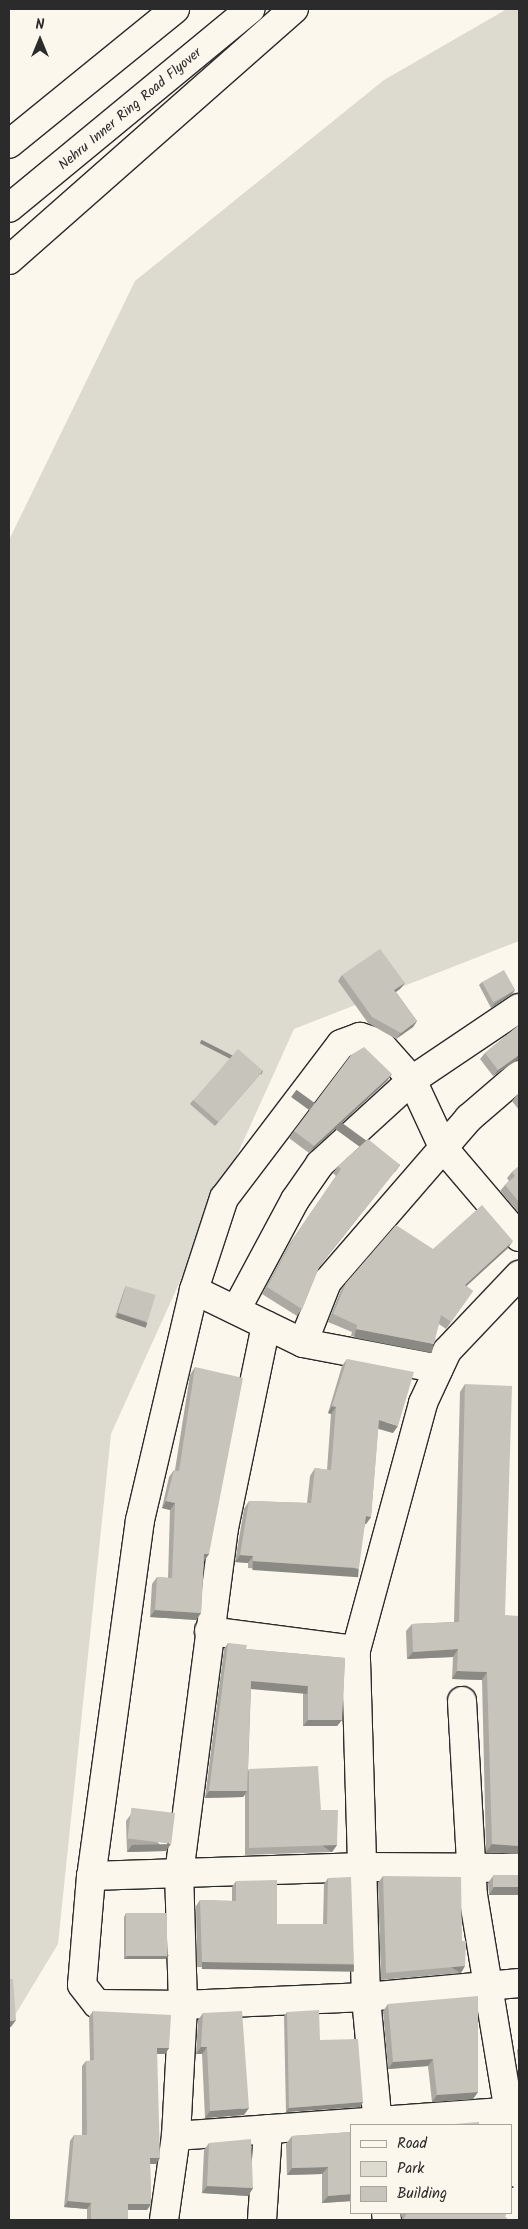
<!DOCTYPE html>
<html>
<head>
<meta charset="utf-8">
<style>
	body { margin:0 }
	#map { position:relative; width:528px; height:2229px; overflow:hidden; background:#fbf7ec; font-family:Kalam,sans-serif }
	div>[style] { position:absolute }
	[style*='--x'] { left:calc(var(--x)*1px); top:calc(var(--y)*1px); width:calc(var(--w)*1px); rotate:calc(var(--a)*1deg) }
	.green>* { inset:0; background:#dddad0 }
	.roads { filter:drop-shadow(1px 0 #2b2b2b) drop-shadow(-1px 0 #2b2b2b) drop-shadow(0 1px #2b2b2b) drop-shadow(0 -1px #2b2b2b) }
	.minor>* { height:28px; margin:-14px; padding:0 14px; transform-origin:14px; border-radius:14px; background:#fbf7ec }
	.primary>* { height:28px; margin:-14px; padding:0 14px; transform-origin:14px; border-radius:14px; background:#fbf7ec }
	.wall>* { inset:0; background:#aba9a2 }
	.shaded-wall>* { inset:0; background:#8b8984; transform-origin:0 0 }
	.building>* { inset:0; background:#c7c4bc; transform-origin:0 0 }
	span { translate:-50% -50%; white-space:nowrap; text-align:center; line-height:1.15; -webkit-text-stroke:4.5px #fbf7ec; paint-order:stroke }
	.street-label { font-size:14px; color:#2b2b2b }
	.frame { position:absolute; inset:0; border:10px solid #2b2b2b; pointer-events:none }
	.legend { position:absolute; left:350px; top:2124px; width:162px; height:90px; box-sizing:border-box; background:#fbf7ec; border:1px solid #a8a59f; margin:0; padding:6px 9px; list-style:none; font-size:15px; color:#2b2b2b }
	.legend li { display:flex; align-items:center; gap:10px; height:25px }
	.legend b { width:25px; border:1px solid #a8a59f }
	.north { position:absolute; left:15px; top:15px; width:50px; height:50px; -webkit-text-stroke:4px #fbf7ec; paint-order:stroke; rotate:0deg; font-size:14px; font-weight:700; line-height:20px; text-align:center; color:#2b2b2b }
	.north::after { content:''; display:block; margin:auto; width:18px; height:22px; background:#2b2b2b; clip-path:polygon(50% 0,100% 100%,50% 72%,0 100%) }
</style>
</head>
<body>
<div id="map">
	<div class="green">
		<div style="clip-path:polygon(507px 9px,519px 9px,519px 941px,294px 1029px,111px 1434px,58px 1944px,9px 2025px,9px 540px,135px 281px,384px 80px)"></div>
	</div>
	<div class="roads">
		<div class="minor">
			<div style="--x:519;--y:1237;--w:116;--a:-130.4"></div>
			<div style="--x:444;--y:1149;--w:76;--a:-114.9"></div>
			<div style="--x:412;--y:1080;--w:50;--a:-131.7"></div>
			<div style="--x:379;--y:1043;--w:20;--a:-162"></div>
			<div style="--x:360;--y:1037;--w:20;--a:160"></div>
			<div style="--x:341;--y:1044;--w:193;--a:127.2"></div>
			<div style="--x:224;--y:1198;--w:97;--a:108.1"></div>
			<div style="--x:194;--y:1290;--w:236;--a:103.2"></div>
			<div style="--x:140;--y:1520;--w:359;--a:97.8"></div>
			<div style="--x:91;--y:1876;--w:109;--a:94.7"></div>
			<div style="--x:82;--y:1985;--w:24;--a:52"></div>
			<div style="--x:97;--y:2004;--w:86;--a:0.7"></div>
			<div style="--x:183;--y:2005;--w:183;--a:-2.5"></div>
			<div style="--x:366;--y:1997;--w:154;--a:-5.2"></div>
			<div style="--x:194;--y:1290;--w:121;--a:25.9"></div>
			<div style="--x:303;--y:1343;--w:138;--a:10.8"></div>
			<div style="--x:236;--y:1310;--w:125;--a:-61.8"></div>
			<div style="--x:295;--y:1200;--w:44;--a:-55.2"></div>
			<div style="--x:320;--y:1164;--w:125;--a:-42.4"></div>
			<div style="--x:412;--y:1080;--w:129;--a:-33.9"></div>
			<div style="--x:303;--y:1343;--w:66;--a:-68.5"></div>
			<div style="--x:327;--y:1282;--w:217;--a:-49.1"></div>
			<div style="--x:469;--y:1118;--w:66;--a:-40.7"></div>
			<div style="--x:209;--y:1631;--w:148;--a:7.4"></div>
			<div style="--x:462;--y:1701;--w:194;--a:86.8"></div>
			<div style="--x:473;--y:1895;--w:283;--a:80.6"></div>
			<div style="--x:91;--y:1876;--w:273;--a:-1.9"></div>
			<div style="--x:364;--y:1867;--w:155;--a:0.4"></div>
			<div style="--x:378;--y:2125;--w:129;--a:-95.4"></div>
			<div style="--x:366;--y:1997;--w:347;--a:-91.7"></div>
			<div style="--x:356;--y:1650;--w:256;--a:-74.8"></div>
			<div style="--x:423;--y:1403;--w:57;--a:-65.2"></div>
			<div style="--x:447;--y:1351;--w:105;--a:-46.5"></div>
			<div style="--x:176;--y:2136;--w:344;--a:-4.2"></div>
			<div style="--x:386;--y:2213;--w:7;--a:82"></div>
			<div style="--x:164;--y:2220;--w:85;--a:-81.9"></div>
			<div style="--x:176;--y:2136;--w:131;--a:-86.9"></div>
			<div style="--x:183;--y:2005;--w:131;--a:-91.7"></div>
			<div style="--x:179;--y:1874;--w:349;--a:-82.6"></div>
			<div style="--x:224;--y:1528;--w:207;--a:-78.3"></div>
			<div style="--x:262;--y:2220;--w:91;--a:-86.2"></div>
			<div style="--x:515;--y:2220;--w:20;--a:-79"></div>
		</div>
		<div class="primary">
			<div style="--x:9;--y:144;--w:214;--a:-39.1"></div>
			<div style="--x:9;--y:208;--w:313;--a:-39.5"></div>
			<div style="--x:9;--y:260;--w:380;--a:-41.4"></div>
		</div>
	</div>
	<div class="wall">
		<div style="clip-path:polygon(342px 975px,405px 983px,400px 989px,396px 992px,417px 1021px,413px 1027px,396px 1039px,368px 1023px,338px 981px)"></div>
		<div style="clip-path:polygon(482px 982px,515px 990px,512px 994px,491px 1008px,479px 985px)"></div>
		<div style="clip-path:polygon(519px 1025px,519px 1061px,517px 1060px,493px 1076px,480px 1059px,485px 1053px)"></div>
		<div style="clip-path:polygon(263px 1071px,215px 1126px,190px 1104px,193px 1100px)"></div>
		<div style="clip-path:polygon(392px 1074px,387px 1081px,309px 1153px,289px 1138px,294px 1131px)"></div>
		<div style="clip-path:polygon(519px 1093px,519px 1110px,512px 1101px)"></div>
		<div style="clip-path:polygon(400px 1165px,319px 1267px,302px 1309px,297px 1316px,262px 1294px,290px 1243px,336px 1176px,333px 1173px,338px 1166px)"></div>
		<div style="clip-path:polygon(519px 1166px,519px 1213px,500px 1191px,505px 1185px,509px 1181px,507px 1178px,512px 1172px)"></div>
		<div style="clip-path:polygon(508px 1248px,466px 1286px,473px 1291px,446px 1329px,439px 1324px,429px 1351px,351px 1336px,352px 1332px,328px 1322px,341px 1290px,346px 1283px,433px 1249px)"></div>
		<div style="clip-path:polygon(126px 1286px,147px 1323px,145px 1327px,115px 1317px,124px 1290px)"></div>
		<div style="clip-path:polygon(347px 1359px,393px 1433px,378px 1429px,371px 1517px,366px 1524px,365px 1524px,354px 1575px,248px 1568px,248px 1563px,235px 1562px,244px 1509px,249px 1501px,307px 1503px,310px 1476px,315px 1468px,327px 1470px,331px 1414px,328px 1413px,342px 1366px)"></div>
		<div style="clip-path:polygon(195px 1367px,209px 1554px,204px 1561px,201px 1613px,196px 1620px,150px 1617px,152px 1584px,157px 1577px,168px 1578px,170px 1510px,162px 1508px,169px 1477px,174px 1470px,175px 1470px,190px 1375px)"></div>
		<div style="clip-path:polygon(465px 1384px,505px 1615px,519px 1854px,486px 1852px,482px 1680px,452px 1679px,453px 1657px,407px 1659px,406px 1631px,412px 1624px,454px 1622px,460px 1392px)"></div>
		<div style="clip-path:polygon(228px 1643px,246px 1649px,345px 1658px,342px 1720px,337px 1726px,303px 1726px,303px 1693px,251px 1688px,248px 1771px,249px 1769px,321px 1810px,337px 1845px,332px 1852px,245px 1855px,245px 1795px,243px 1797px,205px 1798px,224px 1649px)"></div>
		<div style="clip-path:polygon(131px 1814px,166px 1851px,127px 1852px,126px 1821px)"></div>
		<div style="clip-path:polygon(383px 1876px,462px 1941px,461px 1973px,381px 1980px,378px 1883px)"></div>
		<div style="clip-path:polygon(493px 1876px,519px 1895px,489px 1895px,488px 1883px)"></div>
		<div style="clip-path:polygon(328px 1878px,354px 1964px,350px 1969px,197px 1967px,196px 1906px,200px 1900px,232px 1901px,232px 1887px,236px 1881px,277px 1924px,323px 1924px,324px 1884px)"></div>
		<div style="clip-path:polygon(126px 1913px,166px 1959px,124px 1959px,124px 1917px)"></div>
		<div style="clip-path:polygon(388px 2004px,478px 2092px,473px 2099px,432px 2102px,428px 2066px,388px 2069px,383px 2011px)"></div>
		<div style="clip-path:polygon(93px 2011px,169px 2048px,165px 2054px,157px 2054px,156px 2164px,150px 2164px,151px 2204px,147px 2210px,128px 2210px,128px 2220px,87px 2220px,87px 2209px,64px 2207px,70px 2141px,74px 2135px,82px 2135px,82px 2066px,86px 2061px,90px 2061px,89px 2017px)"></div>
		<div style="clip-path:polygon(287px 2012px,320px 2040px,363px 2102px,360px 2107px,286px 2112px,284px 2016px)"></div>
		<div style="clip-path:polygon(203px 2013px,244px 2115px,205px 2118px,202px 2054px,196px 2054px,198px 2020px)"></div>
		<div style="clip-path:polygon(519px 2047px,519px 2070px,517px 2050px)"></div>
		<div style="clip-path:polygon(352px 2132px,352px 2201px,322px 2203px,322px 2174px,287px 2175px,286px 2144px,292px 2136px)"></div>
		<div style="clip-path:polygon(209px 2143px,253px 2188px,248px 2196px,202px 2193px,204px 2150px)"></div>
		<div style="clip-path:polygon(400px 2213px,506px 2213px,505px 2217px,509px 2220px,401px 2220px,402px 2218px)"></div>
	</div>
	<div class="shaded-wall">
		<div style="clip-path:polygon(405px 983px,400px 989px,390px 996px,394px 990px)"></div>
		<div style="clip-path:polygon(515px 990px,512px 994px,491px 1008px,494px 1004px)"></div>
		<div style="clip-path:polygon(417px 1021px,413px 1027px,396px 1039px,401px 1033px)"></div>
		<div style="clip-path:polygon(519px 1055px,519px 1061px,517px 1060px,493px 1076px,498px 1070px)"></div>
		<div style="left:263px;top:1071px;width:4px;height:69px;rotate:117deg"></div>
		<div style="clip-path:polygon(392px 1074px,387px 1081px,309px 1153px,314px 1146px)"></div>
		<div style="left:400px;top:1165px;width:9px;height:128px;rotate:126deg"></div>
		<div style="clip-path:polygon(513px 1241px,508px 1248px,460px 1292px,465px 1285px)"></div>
		<div style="left:118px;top:1313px;width:31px;height:5px;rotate:19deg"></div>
		<div style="left:356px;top:1329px;width:79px;height:9px;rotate:11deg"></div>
		<div style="clip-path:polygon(332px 1406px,336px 1407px,331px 1414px,328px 1413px)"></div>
		<div style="clip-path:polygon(379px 1420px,398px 1426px,393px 1433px,374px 1427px)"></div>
		<div style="clip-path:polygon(166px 1501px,175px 1503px,170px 1510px,162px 1508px)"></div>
		<div style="clip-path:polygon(366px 1516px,371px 1517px,366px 1524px,361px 1523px)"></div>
		<div style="clip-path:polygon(204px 1554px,209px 1554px,204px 1561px)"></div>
		<div style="clip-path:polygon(240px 1555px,253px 1556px,248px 1563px,235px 1562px)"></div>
		<div style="left:253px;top:1561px;width:106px;height:9px;rotate:4deg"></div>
		<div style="clip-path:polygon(155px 1610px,201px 1613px,196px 1620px,150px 1617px)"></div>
		<div style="clip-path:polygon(458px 1649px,453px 1657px,407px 1659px,413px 1652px)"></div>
		<div style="clip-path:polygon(457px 1671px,487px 1672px,482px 1680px,452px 1679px)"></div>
		<div style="left:251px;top:1681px;width:57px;height:8px;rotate:5deg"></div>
		<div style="clip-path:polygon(308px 1720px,342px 1720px,337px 1726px,303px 1726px)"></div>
		<div style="clip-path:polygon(209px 1791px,247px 1791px,243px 1797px,205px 1798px)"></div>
		<div style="clip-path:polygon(171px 1844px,166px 1851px,127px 1852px,132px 1845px)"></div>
		<div style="clip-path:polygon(492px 1844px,519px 1846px,519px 1854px,486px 1852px)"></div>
		<div style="left:337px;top:1845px;width:9px;height:88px;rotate:126deg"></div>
		<div style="clip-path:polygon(494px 1887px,519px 1887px,519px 1895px,489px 1895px)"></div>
		<div style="clip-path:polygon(169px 1955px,166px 1959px,124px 1959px,127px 1956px)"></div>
		<div style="left:202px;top:1962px;width:152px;height:7px;rotate:1deg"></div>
		<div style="left:465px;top:1966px;width:8px;height:79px;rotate:120deg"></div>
		<div style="clip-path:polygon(16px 2020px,11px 2027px,9px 2027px,9px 2021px)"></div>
		<div style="clip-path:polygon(201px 2047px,207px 2047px,202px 2054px,196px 2054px)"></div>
		<div style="clip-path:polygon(157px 2048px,169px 2048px,165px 2054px,152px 2054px)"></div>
		<div style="clip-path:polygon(433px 2059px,428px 2066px,388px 2069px,393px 2062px)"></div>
		<div style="clip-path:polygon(478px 2092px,473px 2099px,432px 2102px,437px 2095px)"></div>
		<div style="clip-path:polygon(363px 2102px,360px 2107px,286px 2112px,289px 2108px)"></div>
		<div style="clip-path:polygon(249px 2108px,244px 2115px,205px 2118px,210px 2111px)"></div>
		<div style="clip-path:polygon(150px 2158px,160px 2158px,156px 2164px,146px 2164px)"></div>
		<div style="clip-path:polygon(328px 2167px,322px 2174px,287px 2175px,292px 2168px)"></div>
		<div style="clip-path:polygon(207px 2186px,253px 2188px,248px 2196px,202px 2193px)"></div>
		<div style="clip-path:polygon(352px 2194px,352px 2201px,322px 2203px,328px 2196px)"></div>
		<div style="clip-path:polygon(68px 2201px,91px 2203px,87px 2209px,64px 2207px)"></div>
		<div style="clip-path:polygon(128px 2204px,151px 2204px,147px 2210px,123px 2210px)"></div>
	</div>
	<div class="building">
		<div style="clip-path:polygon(380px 949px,405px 983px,394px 990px,417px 1021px,401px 1033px,372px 1017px,342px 975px)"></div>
		<div style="left:504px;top:970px;width:23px;height:25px;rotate:61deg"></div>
		<div style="clip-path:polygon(519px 1025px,519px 1055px,498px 1070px,485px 1053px)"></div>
		<div style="clip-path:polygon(364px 1047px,392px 1074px,314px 1146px,294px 1131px,351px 1055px)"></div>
		<div style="left:238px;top:1049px;width:33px;height:68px;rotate:41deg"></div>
		<div style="clip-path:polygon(368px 1139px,400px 1165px,320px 1265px,302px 1309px,267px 1287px,295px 1236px,341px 1169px,338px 1166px)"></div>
		<div style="clip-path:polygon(519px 1166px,519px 1202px,505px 1185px,515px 1176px,512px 1172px)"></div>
		<div style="clip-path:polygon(482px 1205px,513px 1241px,465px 1285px,473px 1291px,451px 1322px,441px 1315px,434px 1344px,356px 1329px,357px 1325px,333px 1314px,346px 1283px,396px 1225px,433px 1249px)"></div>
		<div style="left:126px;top:1286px;width:31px;height:28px;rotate:17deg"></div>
		<div style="clip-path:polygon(347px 1359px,414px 1372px,398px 1426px,379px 1420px,371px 1517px,366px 1516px,359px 1568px,253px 1561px,253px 1556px,240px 1555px,249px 1501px,311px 1503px,315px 1468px,331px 1470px,336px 1407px,332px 1406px)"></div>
		<div style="clip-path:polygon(195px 1367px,243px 1378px,209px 1554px,204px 1554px,201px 1613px,155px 1610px,157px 1577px,172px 1578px,175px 1503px,166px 1501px,174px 1470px,179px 1471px)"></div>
		<div style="clip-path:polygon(465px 1384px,512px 1386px,505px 1615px,519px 1616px,519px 1846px,492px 1844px,487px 1672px,457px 1671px,458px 1649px,413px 1652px,412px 1624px,459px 1622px)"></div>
		<div style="clip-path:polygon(228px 1643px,247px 1645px,246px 1649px,345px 1658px,342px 1720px,308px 1720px,308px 1686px,251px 1681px,247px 1791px,209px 1791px)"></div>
		<div style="clip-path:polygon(318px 1766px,321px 1810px,338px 1810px,337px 1845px,249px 1848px,249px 1769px)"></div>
		<div style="left:175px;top:1813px;width:31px;height:44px;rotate:97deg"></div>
		<div style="left:519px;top:1875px;width:12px;height:26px;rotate:90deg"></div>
		<div style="clip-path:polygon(383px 1876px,461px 1877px,462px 1941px,466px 1941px,465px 1966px,386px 1973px)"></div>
		<div style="clip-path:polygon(351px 1877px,354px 1964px,202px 1962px,200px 1900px,236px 1901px,236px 1881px,277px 1880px,277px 1924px,327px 1924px,328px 1878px)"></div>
		<div style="left:126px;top:1913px;width:41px;height:43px"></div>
		<div style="clip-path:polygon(9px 1979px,13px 1979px,16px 2020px,9px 2021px)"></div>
		<div style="clip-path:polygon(478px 1996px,478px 2092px,437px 2095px,433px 2059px,393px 2062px,388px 2004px)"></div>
		<div style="clip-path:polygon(319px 2010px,320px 2040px,358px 2039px,363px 2102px,289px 2108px,287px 2012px)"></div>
		<div style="clip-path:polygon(93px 2011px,171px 2015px,169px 2048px,157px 2048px,160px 2158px,150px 2158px,151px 2204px,128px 2204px,128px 2220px,91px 2220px,91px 2203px,68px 2201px,74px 2135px,87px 2135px,86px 2061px,94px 2060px)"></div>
		<div style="clip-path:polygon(242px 2011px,249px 2108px,210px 2111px,207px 2047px,201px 2047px,203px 2013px)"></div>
		<div style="clip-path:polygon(479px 2122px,479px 2125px,441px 2125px)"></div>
		<div style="clip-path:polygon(352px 2132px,352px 2194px,328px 2196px,328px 2167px,292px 2168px,292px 2136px)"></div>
		<div style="clip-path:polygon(251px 2139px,253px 2188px,207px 2186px,209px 2143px)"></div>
		<div style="clip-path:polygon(407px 2213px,506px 2213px,505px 2217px,509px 2220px,403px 2220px)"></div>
	</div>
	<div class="street-label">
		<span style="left:130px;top:109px;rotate:-40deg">Nehru Inner Ring Road Flyover</span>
	</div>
	<div class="frame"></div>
	<ul class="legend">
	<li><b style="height:6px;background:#fbf7ec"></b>Road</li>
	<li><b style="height:14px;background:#dddad0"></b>Park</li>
	<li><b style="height:14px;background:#c7c4bc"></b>Building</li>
	</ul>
	<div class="north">N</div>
</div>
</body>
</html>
